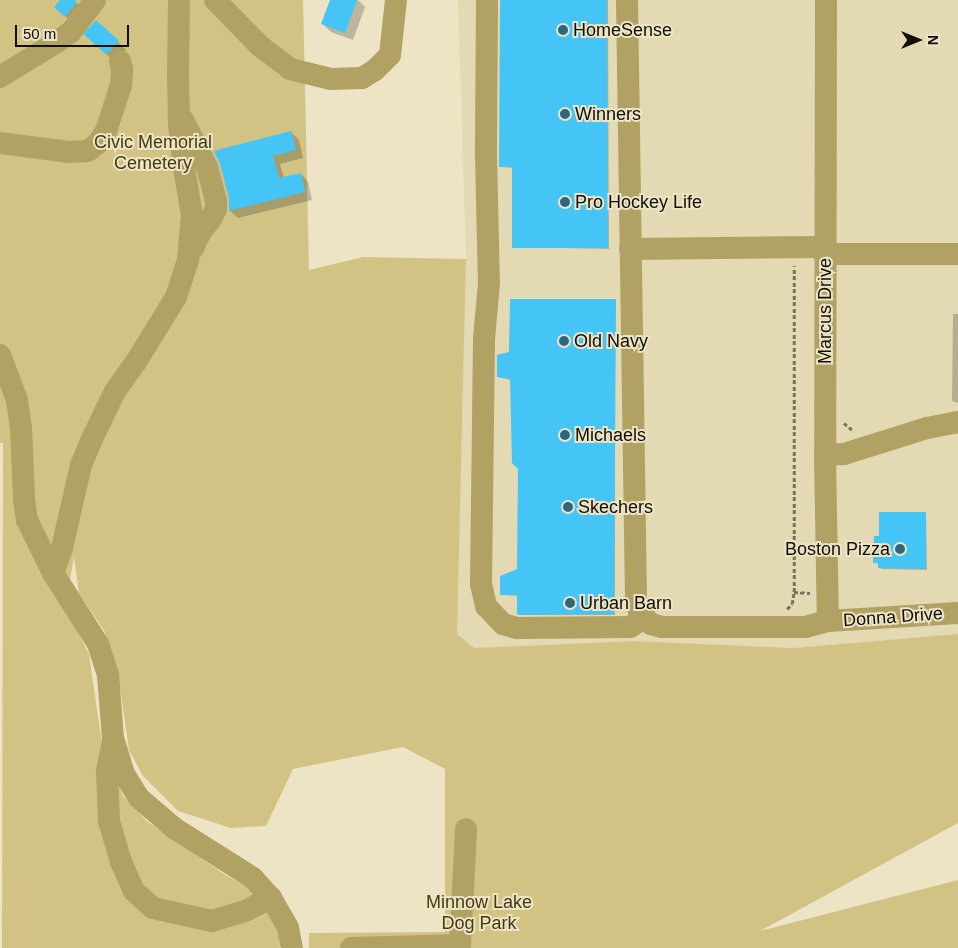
<!DOCTYPE html>
<html>
<head>
<meta charset="utf-8">
<style>
	body { margin:0 }
	#map { position:relative; width:958px; height:948px; overflow:hidden; background:#ece4c5; font-family:Helvetica,sans-serif }
	div>[style] { position:absolute }
	[style*='--x'] { left:calc(var(--x)*1px); top:calc(var(--y)*1px); width:calc(var(--w)*1px); rotate:calc(var(--a)*1deg) }
	.built>* { inset:0; background:#e3d9b3 }
	.green>* { inset:0; background:#d2c385 }
	.shadow>* { inset:0; background:#0003 }
	.building>* { inset:0; background:#44c5f5; transform-origin:0 0 }
	.path>* { height:2.5px; margin-top:-1.25px; transform-origin:0; background:repeating-linear-gradient(90deg,#78725f 0 4px,transparent 0 6.5px) }
	.minor>* { height:22px; margin:-11px; padding:0 11px; transform-origin:11px; border-radius:11px; background:#b1a162 }
	.dots>* { width:14px; height:14px; translate:-50% -50%; box-sizing:border-box; border:2px solid #ece4c5; border-radius:50% }
	span { translate:-50% -50%; white-space:nowrap; text-align:center; line-height:1.15; -webkit-text-stroke:4px #ece4c5; paint-order:stroke }
	.poi-label { font-size:18px; color:#110e05 }
	.left { translate:0 -50%; text-align:left }
	.right { translate:-100% -50%; text-align:right }
	.park-label { font-size:18px; color:#453a0d }
	.street-label { font-size:18px; color:#110e05 }
	.north { position:absolute; left:893px; top:15px; width:50px; height:50px; -webkit-text-stroke:4px #ece4c5; paint-order:stroke; rotate:90deg; font-size:14px; font-weight:700; line-height:20px; text-align:center; color:#110e05 }
	.north::after { content:''; display:block; margin:auto; width:18px; height:22px; background:#110e05; clip-path:polygon(50% 0,100% 100%,50% 72%,0 100%) }
	.scale { position:absolute; left:15px; top:25px; width:114px; height:22px; box-sizing:border-box; border:2px solid #110e05; border-top:0; padding-left:6px; font-size:15px; line-height:18px; white-space:nowrap; color:#110e05; -webkit-text-stroke:4px #ece4c5; paint-order:stroke }
</style>
</head>
<body>
<div id="map">
	<div class="built">
		<div style="clip-path:polygon(458px 0,958px 0,958px 634px,793px 648px,635px 641px,474px 648px,456px 634px,466px 259px)"></div>
	</div>
	<div class="green">
		<div style="clip-path:polygon(0 0,303px 0,309px 270px,363px 257px,466px 259px,457px 634px,474px 648px,635px 641px,793px 648px,958px 634px,958px 823px,760px 931px,958px 880px,958px 948px,309px 948px,309px 933px,445px 932px,445px 769px,403px 747px,293px 769px,266px 826px,231px 828px,178px 811px,143px 776px,129px 750px,120px 688px,105px 632px,79px 593px,74px 557px,65px 608px,89px 654px,101px 737px,123px 796px,148px 822px,227px 876px,252px 889px,278px 925px,280px 948px,2px 948px,3px 443px,0 443px)"></div>
	</div>
	<div class="shadow">
		<div style="clip-path:polygon(61px 0,73px 0,84px 11px,74px 24px,63px 14px)"></div>
		<div style="clip-path:polygon(332px 0,358px 0,365px 7px,353px 40px,331px 32px,323px 24px)"></div>
		<div style="clip-path:polygon(501px 0,608px 0,609px 249px,513px 247px,513px 168px,501px 167px)"></div>
		<div style="clip-path:polygon(97px 22px,126px 50px,115px 62px,94px 43px)"></div>
		<div style="clip-path:polygon(291px 132px,299px 140px,303px 158px,280px 164px,284px 178px,301px 174px,308px 182px,312px 200px,238px 218px,230px 211px)"></div>
		<div style="clip-path:polygon(615px 300px,615px 615px,520px 615px,518px 596px,501px 595px,518px 570px,519px 469px,511px 380px,499px 377px,510px 353px)"></div>
		<div style="clip-path:polygon(953px 314px,958px 314px,958px 403px,952px 401px)"></div>
		<div style="clip-path:polygon(926px 514px,927px 570px,881px 569px,879px 564px,875px 562px,880px 537px)"></div>
	</div>
	<div class="building">
		<div style="clip-path:polygon(60px 0,75px 0,77px 2px,65px 17px,54px 7px)"></div>
		<div style="clip-path:polygon(330px 0,357px 0,345px 33px,321px 24px)"></div>
		<div style="clip-path:polygon(500px 0,607px 0,608px 248px,512px 248px,512px 167px,499px 167px)"></div>
		<div style="left:96px;top:20px;width:31px;height:19px;rotate:42deg"></div>
		<div style="clip-path:polygon(291px 131px,296px 150px,273px 156px,279px 178px,301px 173px,305px 192px,229px 211px,229px 198px,220px 164px,214px 151px)"></div>
		<div style="clip-path:polygon(510px 299px,616px 299px,614px 614px,519px 615px,517px 614px,517px 595px,500px 595px,500px 576px,517px 569px,518px 469px,512px 463px,510px 379px,497px 377px,497px 355px,509px 352px)"></div>
		<div style="clip-path:polygon(879px 512px,926px 512px,926px 569px,878px 568px,878px 563px,873px 563px,874px 536px,879px 536px)"></div>
	</div>
	<div class="path">
		<div style="--x:844;--y:423;--w:13;--a:39"></div>
		<div style="--x:794;--y:592;--w:16;--a:4"></div>
		<div style="--x:787;--y:609;--w:7;--a:-45"></div>
		<div style="--x:792;--y:604;--w:12;--a:-81"></div>
		<div style="--x:794;--y:592;--w:326;--a:-90"></div>
	</div>
	<div class="minor">
		<div style="--x:215;--y:0;--w:64;--a:45.6"></div>
		<div style="--x:260;--y:46;--w:38;--a:37"></div>
		<div style="--x:290;--y:69;--w:42;--a:13.7"></div>
		<div style="--x:331;--y:79;--w:31;--a:-2"></div>
		<div style="--x:362;--y:78;--w:15;--a:-32"></div>
		<div style="--x:375;--y:70;--w:21;--a:-45"></div>
		<div style="--x:390;--y:55;--w:55;--a:-83.8"></div>
		<div style="--x:487;--y:0;--w:155;--a:90.4"></div>
		<div style="--x:486;--y:155;--w:128;--a:88.7"></div>
		<div style="--x:489;--y:283;--w:56;--a:95.1"></div>
		<div style="--x:484;--y:339;--w:245;--a:90.7"></div>
		<div style="--x:481;--y:584;--w:23;--a:77"></div>
		<div style="--x:486;--y:606;--w:25;--a:47"></div>
		<div style="--x:503;--y:624;--w:15;--a:16"></div>
		<div style="--x:517;--y:628;--w:113;--a:-0.5"></div>
		<div style="--x:630;--y:627;--w:17;--a:-33"></div>
		<div style="--x:627;--y:0;--w:602;--a:89.14"></div>
		<div style="--x:636;--y:602;--w:9;--a:72"></div>
		<div style="--x:639;--y:611;--w:18;--a:47"></div>
		<div style="--x:651;--y:624;--w:11;--a:15"></div>
		<div style="--x:662;--y:627;--w:143;--a:0"></div>
		<div style="--x:805;--y:627;--w:24;--a:-15"></div>
		<div style="--x:828;--y:621;--w:130;--a:-3.5"></div>
		<div style="--x:826;--y:0;--w:455;--a:90.1"></div>
		<div style="--x:825;--y:455;--w:166;--a:89"></div>
		<div style="--x:0;--y:77;--w:67;--a:-31.6"></div>
		<div style="--x:57;--y:42;--w:17;--a:-36"></div>
		<div style="--x:71;--y:32;--w:40;--a:-53"></div>
		<div style="--x:183;--y:120;--w:53;--a:62.9"></div>
		<div style="--x:207;--y:167;--w:35;--a:75"></div>
		<div style="--x:216;--y:201;--w:8;--a:90"></div>
		<div style="--x:216;--y:209;--w:11;--a:117"></div>
		<div style="--x:211;--y:219;--w:18;--a:128"></div>
		<div style="--x:200;--y:233;--w:17;--a:114"></div>
		<div style="--x:0;--y:143;--w:69;--a:7.5"></div>
		<div style="--x:68;--y:152;--w:20;--a:-3"></div>
		<div style="--x:88;--y:151;--w:13;--a:-39"></div>
		<div style="--x:98;--y:143;--w:14;--a:-56"></div>
		<div style="--x:106;--y:131;--w:48;--a:-71.9"></div>
		<div style="--x:121;--y:85;--w:16;--a:-86"></div>
		<div style="--x:122;--y:69;--w:8;--a:-104"></div>
		<div style="--x:630;--y:249;--w:194;--a:-0.6"></div>
		<div style="--x:824;--y:254;--w:134;--a:0"></div>
		<div style="--x:0;--y:355;--w:48;--a:69.3"></div>
		<div style="--x:17;--y:400;--w:27;--a:82"></div>
		<div style="--x:21;--y:427;--w:72;--a:87.6"></div>
		<div style="--x:24;--y:499;--w:21;--a:82"></div>
		<div style="--x:27;--y:520;--w:59;--a:63.9"></div>
		<div style="--x:53;--y:573;--w:84;--a:57.6"></div>
		<div style="--x:98;--y:644;--w:33;--a:72"></div>
		<div style="--x:108;--y:675;--w:63;--a:85.5"></div>
		<div style="--x:113;--y:738;--w:38;--a:73"></div>
		<div style="--x:124;--y:774;--w:28;--a:58"></div>
		<div style="--x:139;--y:798;--w:46;--a:40.6"></div>
		<div style="--x:174;--y:828;--w:93;--a:32.3"></div>
		<div style="--x:253;--y:878;--w:27;--a:48"></div>
		<div style="--x:271;--y:898;--w:34;--a:60"></div>
		<div style="--x:288;--y:928;--w:20;--a:79"></div>
		<div style="--x:825;--y:455;--w:19;--a:-3"></div>
		<div style="--x:844;--y:454;--w:87;--a:-17.4"></div>
		<div style="--x:927;--y:428;--w:32;--a:-11"></div>
		<div style="--x:53;--y:573;--w:27;--a:-70"></div>
		<div style="--x:62;--y:548;--w:85;--a:-77.1"></div>
		<div style="--x:81;--y:465;--w:28;--a:-67"></div>
		<div style="--x:92;--y:439;--w:51;--a:-64.4"></div>
		<div style="--x:114;--y:393;--w:38;--a:-55"></div>
		<div style="--x:136;--y:362;--w:76;--a:-58.4"></div>
		<div style="--x:176;--y:297;--w:40;--a:-72"></div>
		<div style="--x:188;--y:259;--w:44;--a:-84.8"></div>
		<div style="--x:192;--y:215;--w:48;--a:-99.7"></div>
		<div style="--x:184;--y:168;--w:44;--a:-96.5"></div>
		<div style="--x:179;--y:124;--w:46;--a:-91.2"></div>
		<div style="--x:178;--y:78;--w:78;--a:-89.3"></div>
		<div style="--x:113;--y:742;--w:30;--a:102"></div>
		<div style="--x:107;--y:771;--w:50;--a:87.7"></div>
		<div style="--x:109;--y:821;--w:43;--a:73.7"></div>
		<div style="--x:121;--y:862;--w:32;--a:66"></div>
		<div style="--x:134;--y:891;--w:25;--a:42"></div>
		<div style="--x:153;--y:908;--w:60;--a:12.4"></div>
		<div style="--x:212;--y:921;--w:37;--a:-17"></div>
		<div style="--x:247;--y:910;--w:27;--a:-27"></div>
		<div style="--x:351;--y:948;--w:109;--a:-1.6"></div>
		<div style="--x:460;--y:945;--w:116;--a:-87"></div>
	</div>
	<div class="dots">
		<div style="left:563px;top:30px;background:#2c677f"></div>
		<div style="left:565px;top:114px;background:#2c677f"></div>
		<div style="left:565px;top:202px;background:#2c677f"></div>
		<div style="left:564px;top:341px;background:#2c677f"></div>
		<div style="left:565px;top:435px;background:#2c677f"></div>
		<div style="left:568px;top:507px;background:#2c677f"></div>
		<div style="left:900px;top:549px;background:#2c677f"></div>
		<div style="left:570px;top:603px;background:#2c677f"></div>
	</div>
	<div class="poi-label">
		<span class="left" style="left:573px;top:30px">HomeSense</span>
		<span class="left" style="left:575px;top:114px">Winners</span>
		<span class="left" style="left:575px;top:202px">Pro Hockey Life</span>
		<span class="left" style="left:574px;top:341px">Old Navy</span>
		<span class="left" style="left:575px;top:435px">Michaels</span>
		<span class="left" style="left:578px;top:507px">Skechers</span>
		<span class="right" style="left:890px;top:549px">Boston Pizza</span>
		<span class="left" style="left:580px;top:603px">Urban Barn</span>
	</div>
	<div class="park-label">
		<span style="left:153px;top:153px">Civic Memorial<br>Cemetery</span>
		<span style="left:479px;top:913px">Minnow Lake<br>Dog Park</span>
	</div>
	<div class="street-label">
		<span style="left:825px;top:311px;rotate:-90deg">Marcus Drive</span>
		<span style="left:893px;top:617px;rotate:-4deg">Donna Drive</span>
	</div>
	<div class="north">N</div>
	<div class="scale">50 m</div>
</div>
</body>
</html>
